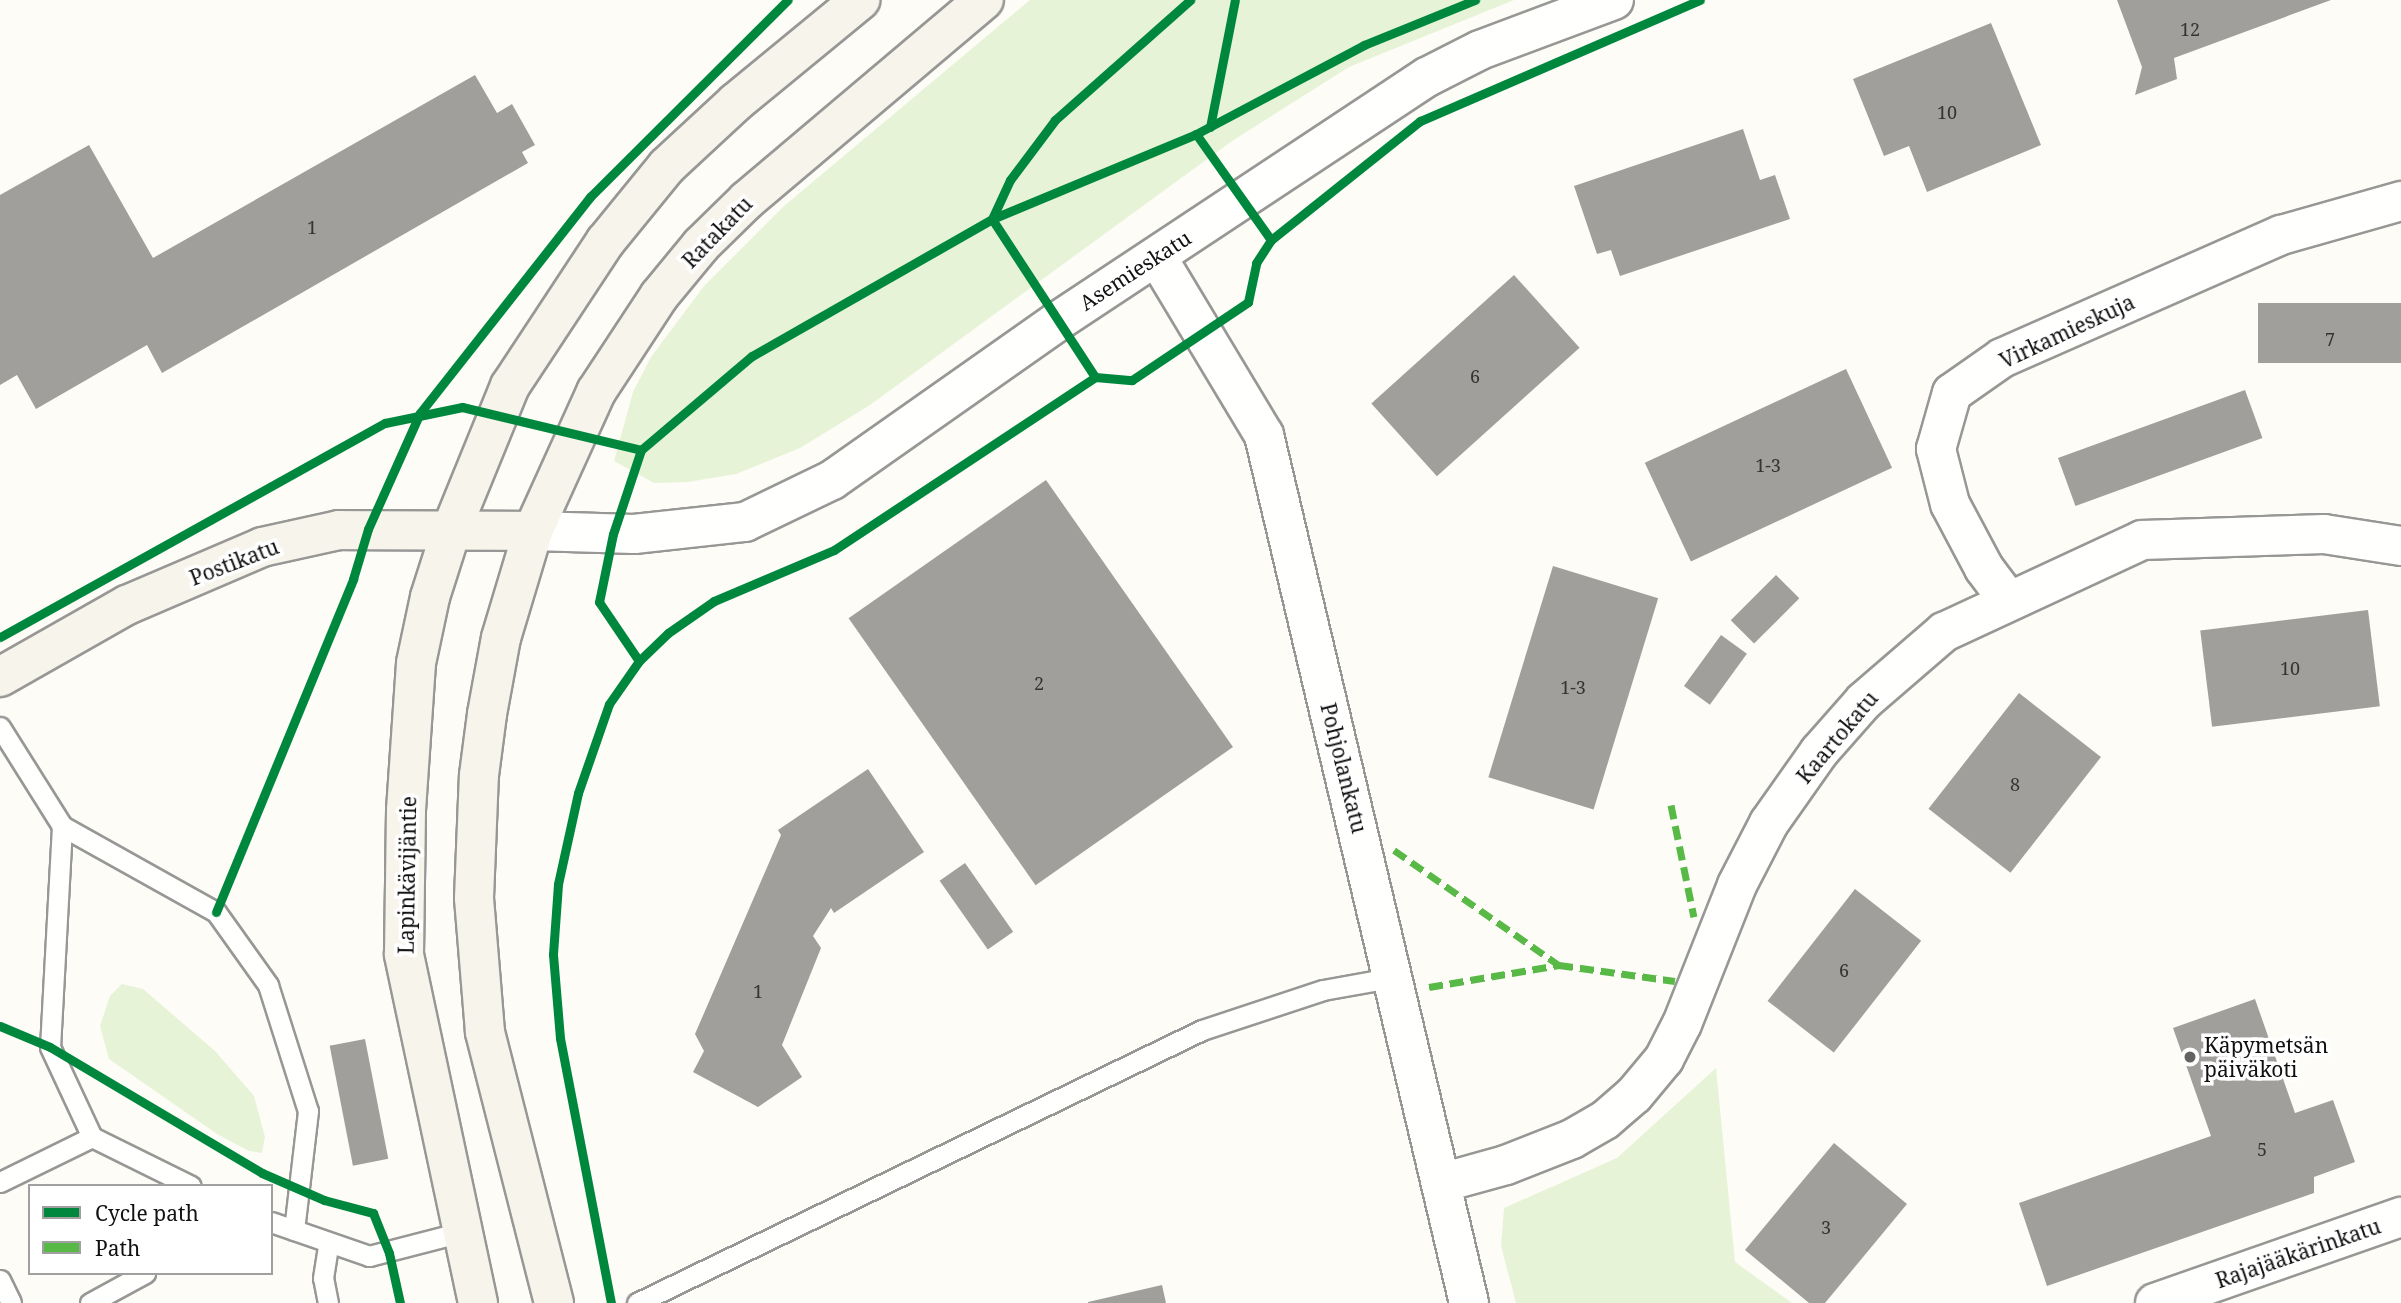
<!DOCTYPE html>
<html>
<head>
<meta charset="utf-8">
<style>
	body { margin:0 }
	#map { position:relative; width:2401px; height:1303px; overflow:hidden; background:#fdfcf7; font-family:"Noto Serif",serif }
	div>[style] { position:absolute }
	[style*='--x'] { left:calc(var(--x)*1px); top:calc(var(--y)*1px); width:calc(var(--w)*1px); rotate:calc(var(--a)*1deg) }
	.green>* { inset:0; background:#e7f3d7 }
	.building>* { inset:0; background:#a19f9c; transform-origin:0 0 }
	.roads { filter:drop-shadow(2px 0 #979795) drop-shadow(-2px 0 #979795) drop-shadow(0 2px #979795) drop-shadow(0 -2px #979795) }
	.service>* { height:19px; margin:-9.5px; padding:0 9.5px; transform-origin:9.5px; border-radius:9.5px; background:#fffffe }
	.minor>* { height:38px; margin:-19px; padding:0 19px; transform-origin:19px; border-radius:19px; background:#fffffe }
	.tertiary>* { height:38px; margin:-19px; padding:0 19px; transform-origin:19px; border-radius:19px; background:#fffffe }
	.secondary>* { height:38px; margin:-19px; padding:0 19px; transform-origin:19px; border-radius:19px; background:#f6f4eb }
	.quiet>* { height:7px; margin-top:-3.5px; transform-origin:0; background:repeating-linear-gradient(90deg,#58b947 0 14px,transparent 0 21px) }
	.cycleway>* { height:9px; margin:-4.5px; padding:0 4.5px; transform-origin:4.5px; border-radius:4.5px; background:#00873e }
	.dots>* { width:19px; height:19px; translate:-50% -50%; box-sizing:border-box; border:4px solid #fff; border-radius:50% }
	span { translate:-50% -50%; white-space:nowrap; text-align:center; line-height:1.15; -webkit-text-stroke:7px #fff; paint-order:stroke }
	.number-label { font-size:18px; color:#353434 }
	.number-label span { -webkit-text-stroke-width:0 }
	.street-label { font-size:21px; color:#111 }
	.poi-label { font-size:21px; color:#111 }
	.left { translate:0 -50%; text-align:left }
	.legend { position:absolute; left:28px; top:1184px; width:245px; height:91px; box-sizing:border-box; background:#fff; border:2px solid #a0a0a0; margin:0; padding:9px 12px; list-style:none; font-size:21px; color:#111 }
	.legend li { display:flex; align-items:center; gap:14px; height:35px }
	.legend b { width:35px; border:2px solid #a0a0a0 }
</style>
</head>
<body>
<div id="map">
	<div class="green">
		<div style="clip-path:polygon(1030px 0,1514px 0,1349px 67px,1232px 141px,870px 405px,800px 448px,736px 474px,688px 482px,654px 483px,614px 461px,633px 392px,651px 357px,704px 286px,784px 206px)"></div>
		<div style="clip-path:polygon(122px 984px,143px 989px,215px 1051px,254px 1096px,265px 1137px,262px 1153px,249px 1151px,217px 1134px,109px 1059px,100px 1026px,110px 996px)"></div>
		<div style="clip-path:polygon(1716px 1068px,1735px 1262px,1792px 1303px,1516px 1303px,1501px 1246px,1504px 1208px,1617px 1158px)"></div>
	</div>
	<div class="building">
		<div style="clip-path:polygon(2117px 0,2331px 0,2174px 58px,2177px 79px,2135px 95px,2142px 67px)"></div>
		<div style="clip-path:polygon(1991px 23px,2041px 145px,1927px 192px,1909px 146px,1884px 156px,1853px 79px)"></div>
		<div style="clip-path:polygon(475px 75px,497px 113px,512px 104px,535px 145px,522px 152px,528px 163px,162px 373px,147px 345px,36px 409px,17px 375px,0 385px,0 195px,89px 145px,153px 258px)"></div>
		<div style="clip-path:polygon(1743px 129px,1760px 180px,1775px 175px,1790px 219px,1620px 276px,1611px 250px,1597px 254px,1574px 186px)"></div>
		<div style="left:1514px;top:275px;width:98px;height:192px;rotate:48deg"></div>
		<div style="left:2401px;top:303px;width:60px;height:143px;rotate:90deg"></div>
		<div style="left:1846px;top:369px;width:109px;height:222px;rotate:65deg"></div>
		<div style="left:2245px;top:390px;width:51px;height:199px;rotate:70deg"></div>
		<div style="left:1046px;top:480px;width:326px;height:241px;rotate:55deg"></div>
		<div style="left:1553px;top:566px;width:110px;height:221px;rotate:17deg"></div>
		<div style="left:1776px;top:575px;width:33px;height:64px;rotate:45deg"></div>
		<div style="left:2368px;top:610px;width:97px;height:169px;rotate:83deg"></div>
		<div style="left:1721px;top:635px;width:32px;height:63px;rotate:36deg"></div>
		<div style="left:2019px;top:693px;width:104px;height:147px;rotate:38deg"></div>
		<div style="clip-path:polygon(868px 769px,924px 852px,834px 913px,831px 908px,813px 936px,821px 948px,782px 1045px,802px 1077px,758px 1107px,693px 1072px,704px 1051px,695px 1034px,781px 835px,778px 830px)"></div>
		<div style="left:965px;top:863px;width:84px;height:31px;rotate:55deg"></div>
		<div style="left:1855px;top:889px;width:84px;height:142px;rotate:38deg"></div>
		<div style="clip-path:polygon(2255px 999px,2295px 1113px,2333px 1100px,2355px 1162px,2314px 1177px,2314px 1193px,2047px 1286px,2019px 1203px,2211px 1136px,2173px 1028px)"></div>
		<div style="left:365px;top:1039px;width:122px;height:36px;rotate:79deg"></div>
		<div style="clip-path:polygon(1834px 1143px,1907px 1204px,1825px 1303px,1809px 1303px,1745px 1250px)"></div>
		<div style="clip-path:polygon(1162px 1285px,1166px 1303px,1088px 1303px,1088px 1302px)"></div>
	</div>
	<div class="roads">
		<div class="service">
			<div style="--x:0;--y:727;--w:117;--a:57.9"></div>
			<div style="--x:62;--y:826;--w:176;--a:29.2"></div>
			<div style="--x:216;--y:912;--w:90;--a:54.5"></div>
			<div style="--x:268;--y:985;--w:132;--a:72.4"></div>
			<div style="--x:308;--y:1111;--w:120;--a:96.7"></div>
			<div style="--x:62;--y:826;--w:221;--a:93.1"></div>
			<div style="--x:50;--y:1047;--w:99;--a:65"></div>
			<div style="--x:0;--y:1182;--w:102;--a:-26.1"></div>
			<div style="--x:92;--y:1137;--w:110;--a:26.3"></div>
			<div style="--x:271;--y:1222;--w:104;--a:19.1"></div>
			<div style="--x:369;--y:1256;--w:96;--a:-14.5"></div>
			<div style="--x:0;--y:1280;--w:25;--a:64"></div>
			<div style="--x:90;--y:1303;--w:63;--a:-28.6"></div>
			<div style="--x:328;--y:1303;--w:25;--a:-101"></div>
			<div style="--x:323;--y:1278;--w:36;--a:-81"></div>
			<div style="--x:637;--y:1303;--w:627;--a:-25.79"></div>
			<div style="--x:1202;--y:1030;--w:127;--a:-18.3"></div>
			<div style="--x:1323;--y:990;--w:73;--a:-10.2"></div>
		</div>
		<div class="minor">
			<div style="--x:1157;--y:257;--w:208;--a:59"></div>
			<div style="--x:1264;--y:435;--w:892;--a:76.71"></div>
			<div style="--x:2008;--y:600;--w:40;--a:-127"></div>
			<div style="--x:1984;--y:568;--w:72;--a:-118"></div>
			<div style="--x:1950;--y:504;--w:57;--a:-104.3"></div>
			<div style="--x:1936;--y:449;--w:58;--a:-74.1"></div>
			<div style="--x:1952;--y:393;--w:61;--a:-35"></div>
			<div style="--x:2002;--y:358;--w:305;--a:-23.8"></div>
			<div style="--x:2281;--y:235;--w:125;--a:-15.8"></div>
			<div style="--x:1441;--y:1183;--w:67;--a:-15.5"></div>
			<div style="--x:1506;--y:1165;--w:71;--a:-21.5"></div>
			<div style="--x:1572;--y:1139;--w:38;--a:-30"></div>
			<div style="--x:1605;--y:1120;--w:38;--a:-41"></div>
			<div style="--x:1634;--y:1095;--w:47;--a:-50.2"></div>
			<div style="--x:1664;--y:1059;--w:39;--a:-63"></div>
			<div style="--x:1682;--y:1024;--w:149;--a:-68.4"></div>
			<div style="--x:1737;--y:885;--w:70;--a:-62.7"></div>
			<div style="--x:1769;--y:823;--w:87;--a:-54.8"></div>
			<div style="--x:1819;--y:752;--w:68;--a:-48.6"></div>
			<div style="--x:1864;--y:701;--w:106;--a:-40.8"></div>
			<div style="--x:1944;--y:632;--w:218;--a:-24.9"></div>
			<div style="--x:2142;--y:540;--w:182;--a:-1.9"></div>
			<div style="--x:2324;--y:534;--w:78;--a:8.9"></div>
			<div style="--x:2155;--y:1303;--w:261;--a:-19.3"></div>
		</div>
		<div class="tertiary">
			<div style="--x:533;--y:531;--w:101;--a:1.7"></div>
			<div style="--x:634;--y:534;--w:112;--a:-6.2"></div>
			<div style="--x:745;--y:522;--w:97;--a:-25.8"></div>
			<div style="--x:832;--y:480;--w:276;--a:-35.1"></div>
			<div style="--x:1058;--y:321;--w:442;--a:-33.5"></div>
			<div style="--x:1427;--y:77;--w:59;--a:-27"></div>
			<div style="--x:1480;--y:50;--w:143;--a:-20.5"></div>
		</div>
		<div class="secondary">
			<div style="--x:0;--y:677;--w:146;--a:-29.6"></div>
			<div style="--x:127;--y:605;--w:147;--a:-23.2"></div>
			<div style="--x:262;--y:547;--w:79;--a:-12.4"></div>
			<div style="--x:339;--y:530;--w:194;--a:0.3"></div>
			<div style="--x:478;--y:1303;--w:357;--a:-102"></div>
			<div style="--x:404;--y:954;--w:144;--a:-89.2"></div>
			<div style="--x:406;--y:810;--w:147;--a:-86.1"></div>
			<div style="--x:416;--y:663;--w:67;--a:-78"></div>
			<div style="--x:430;--y:597;--w:72;--a:-72.3"></div>
			<div style="--x:452;--y:528;--w:153;--a:-67.8"></div>
			<div style="--x:510;--y:386;--w:173;--a:-56.6"></div>
			<div style="--x:605;--y:242;--w:98;--a:-50.8"></div>
			<div style="--x:667;--y:166;--w:94;--a:-42.8"></div>
			<div style="--x:736;--y:102;--w:161;--a:-39.4"></div>
			<div style="--x:554;--y:1303;--w:280;--a:-104.3"></div>
			<div style="--x:485;--y:1032;--w:134;--a:-94.7"></div>
			<div style="--x:474;--y:898;--w:123;--a:-87.7"></div>
			<div style="--x:479;--y:775;--w:62;--a:-82.5"></div>
			<div style="--x:487;--y:714;--w:77;--a:-79.6"></div>
			<div style="--x:501;--y:638;--w:112;--a:-73.3"></div>
			<div style="--x:533;--y:531;--w:153;--a:-65.6"></div>
			<div style="--x:596;--y:392;--w:115;--a:-56.7"></div>
			<div style="--x:659;--y:296;--w:66;--a:-50.5"></div>
			<div style="--x:701;--y:245;--w:64;--a:-44.4"></div>
			<div style="--x:747;--y:200;--w:310;--a:-40.2"></div>
		</div>
	</div>
	<div class="quiet">
		<div style="--x:1671;--y:805;--w:114;--a:78.4"></div>
		<div style="--x:1394;--y:850;--w:201;--a:34.9"></div>
		<div style="--x:1429;--y:987;--w:132;--a:-9.6"></div>
		<div style="--x:1559;--y:965;--w:117;--a:7.9"></div>
	</div>
	<div class="cycleway">
		<div style="--x:1210;--y:127;--w:129;--a:-78.9"></div>
		<div style="--x:1196;--y:134;--w:130;--a:54.7"></div>
		<div style="--x:992;--y:219;--w:43;--a:-65.2"></div>
		<div style="--x:1010;--y:180;--w:75;--a:-53.1"></div>
		<div style="--x:1055;--y:120;--w:181;--a:-41.6"></div>
		<div style="--x:992;--y:219;--w:189;--a:56.9"></div>
		<div style="--x:0;--y:637;--w:440;--a:-29.1"></div>
		<div style="--x:385;--y:423;--w:79;--a:-11.7"></div>
		<div style="--x:462;--y:407;--w:184;--a:13.5"></div>
		<div style="--x:639;--y:661;--w:40;--a:-44"></div>
		<div style="--x:668;--y:633;--w:56;--a:-34.8"></div>
		<div style="--x:714;--y:601;--w:130;--a:-23"></div>
		<div style="--x:834;--y:550;--w:313;--a:-33.5"></div>
		<div style="--x:1095;--y:377;--w:37;--a:5"></div>
		<div style="--x:1132;--y:380;--w:140;--a:-33.9"></div>
		<div style="--x:1248;--y:302;--w:40;--a:-78"></div>
		<div style="--x:1256;--y:263;--w:27;--a:-57"></div>
		<div style="--x:1271;--y:240;--w:191;--a:-38.6"></div>
		<div style="--x:1420;--y:121;--w:305;--a:-23.4"></div>
		<div style="--x:216;--y:912;--w:360;--a:-67.6"></div>
		<div style="--x:353;--y:579;--w:52;--a:-73.3"></div>
		<div style="--x:368;--y:529;--w:127;--a:-65.9"></div>
		<div style="--x:420;--y:413;--w:275;--a:-51.8"></div>
		<div style="--x:590;--y:197;--w:279;--a:-44.9"></div>
		<div style="--x:0;--y:1026;--w:54;--a:22.8"></div>
		<div style="--x:50;--y:1047;--w:247;--a:30.7"></div>
		<div style="--x:262;--y:1173;--w:68;--a:23.5"></div>
		<div style="--x:324;--y:1200;--w:51;--a:14.9"></div>
		<div style="--x:373;--y:1213;--w:43;--a:68.2"></div>
		<div style="--x:389;--y:1253;--w:51;--a:77.6"></div>
		<div style="--x:611;--y:1303;--w:270;--a:-100.9"></div>
		<div style="--x:560;--y:1038;--w:84;--a:-94.8"></div>
		<div style="--x:553;--y:954;--w:70;--a:-85.9"></div>
		<div style="--x:558;--y:884;--w:93;--a:-77.6"></div>
		<div style="--x:578;--y:793;--w:94;--a:-70.8"></div>
		<div style="--x:609;--y:704;--w:52;--a:-55.1"></div>
		<div style="--x:639;--y:661;--w:71;--a:-124.1"></div>
		<div style="--x:599;--y:602;--w:69;--a:-78.4"></div>
		<div style="--x:613;--y:534;--w:89;--a:-71.6"></div>
		<div style="--x:641;--y:450;--w:145;--a:-40.3"></div>
		<div style="--x:752;--y:356;--w:276;--a:-29.7"></div>
		<div style="--x:992;--y:219;--w:221;--a:-22.6"></div>
		<div style="--x:1196;--y:134;--w:190;--a:-27.9"></div>
		<div style="--x:1364;--y:45;--w:120;--a:-22.1"></div>
	</div>
	<div class="dots">
		<div style="left:2190px;top:1057px;background:#646362"></div>
	</div>
	<div class="number-label">
		<span style="left:2190px;top:29px">12</span>
		<span style="left:1947px;top:112px">10</span>
		<span style="left:312px;top:227px">1</span>
		<span style="left:2330px;top:339px">7</span>
		<span style="left:1475px;top:376px">6</span>
		<span style="left:1768px;top:465px">1-3</span>
		<span style="left:2290px;top:668px">10</span>
		<span style="left:1039px;top:683px">2</span>
		<span style="left:1573px;top:687px">1-3</span>
		<span style="left:2015px;top:784px">8</span>
		<span style="left:1844px;top:970px">6</span>
		<span style="left:758px;top:991px">1</span>
		<span style="left:2262px;top:1149px">5</span>
		<span style="left:1826px;top:1227px">3</span>
	</div>
	<div class="street-label">
		<span style="left:717px;top:232px;rotate:-46deg">Ratakatu</span>
		<span style="left:1135px;top:270px;rotate:-33deg">Asemieskatu</span>
		<span style="left:2067px;top:331px;rotate:-25deg">Virkamieskuja</span>
		<span style="left:234px;top:562px;rotate:-21deg">Postikatu</span>
		<span style="left:1837px;top:737px;rotate:-50deg">Kaartokatu</span>
		<span style="left:1344px;top:768px;rotate:76deg">Pohjolankatu</span>
		<span style="left:407px;top:875px;rotate:-89deg">Lapinkävijäntie</span>
		<span style="left:2298px;top:1253px;rotate:-19deg">Rajajääkärinkatu</span>
	</div>
	<div class="poi-label">
		<span class="left" style="left:2204px;top:1057px">Käpymetsän<br>päiväkoti</span>
	</div>
	<ul class="legend">
	<li><b style="height:9px;background:#00873e"></b>Cycle path</li>
	<li><b style="height:9px;background:#58b947"></b>Path</li>
	</ul>
</div>
</body>
</html>
